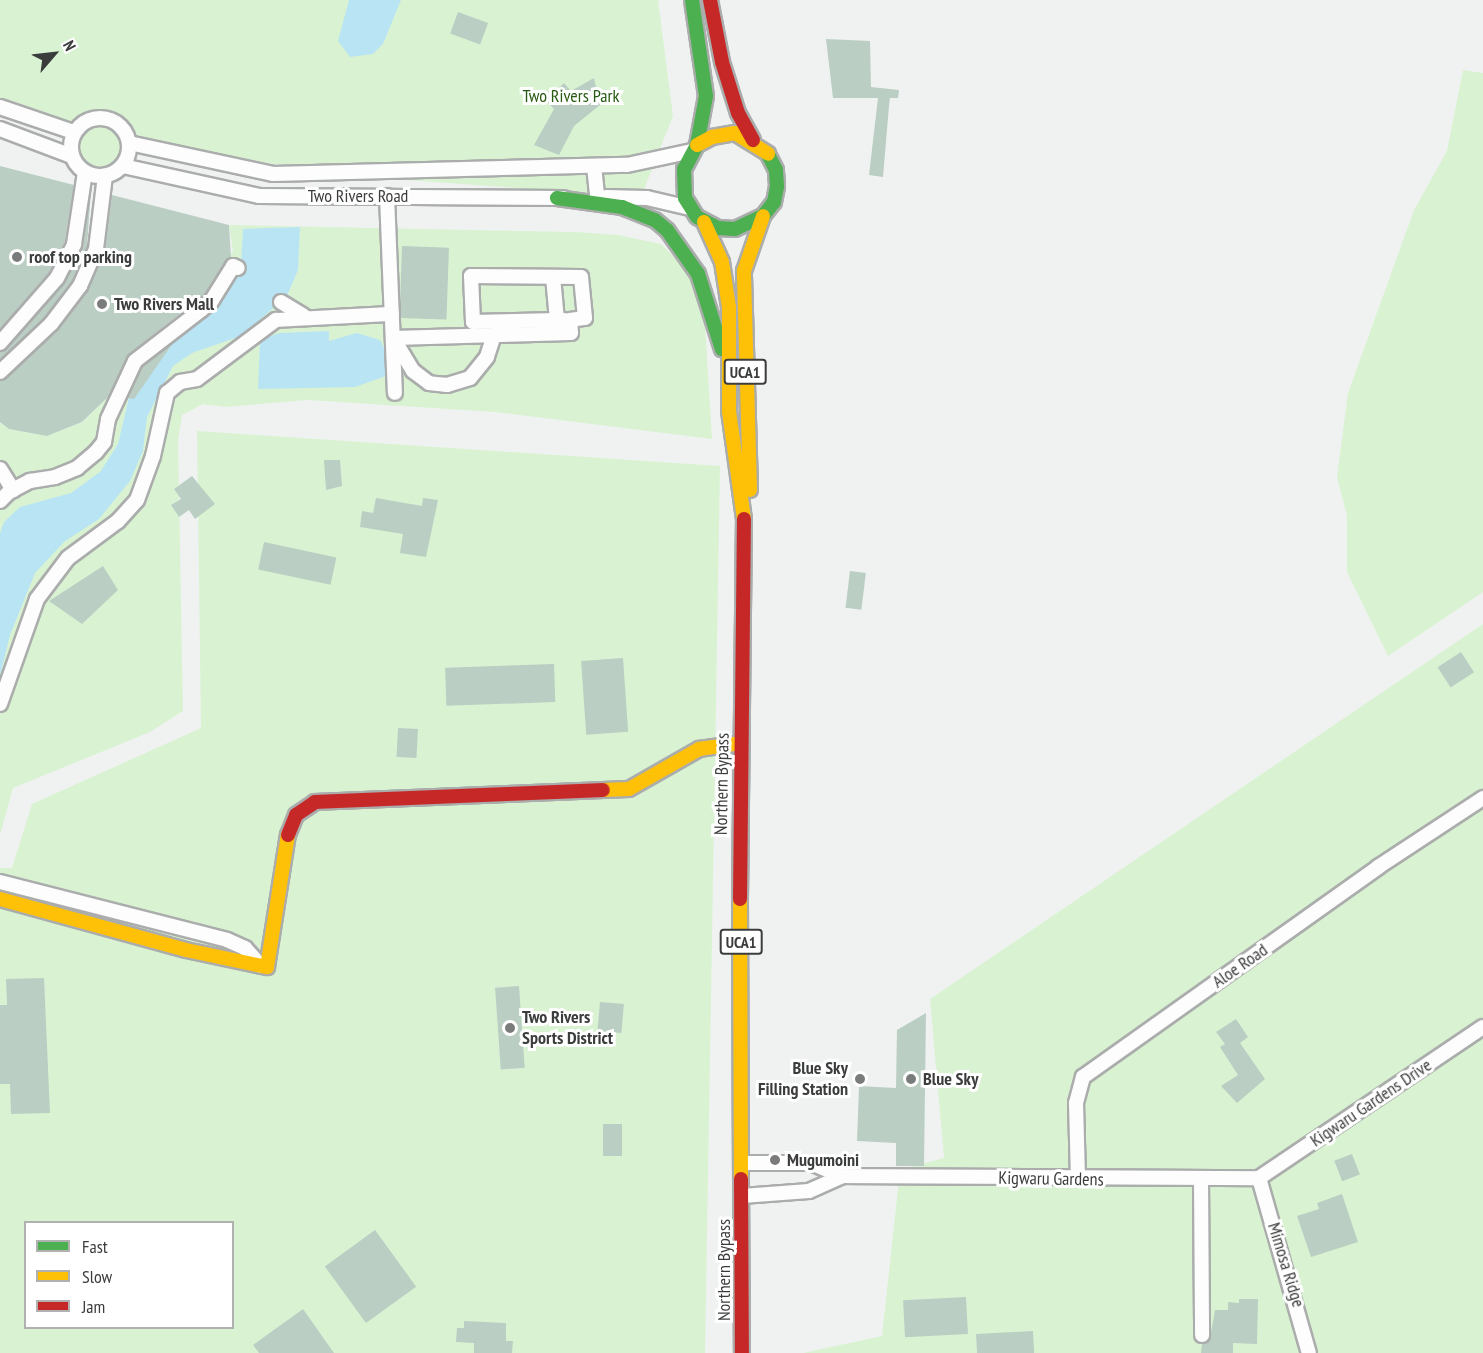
<!DOCTYPE html>
<html>
<head>
<meta charset="utf-8">
<style>
	body { margin:0 }
	#map { position:relative; width:1483px; height:1353px; overflow:hidden; background:#f0f2f1; font-family:"PT Sans Narrow",sans-serif }
	div>[style] { position:absolute }
	[style*='--x'] { left:calc(var(--x)*1px); top:calc(var(--y)*1px); width:calc(var(--w)*1px); rotate:calc(var(--a)*1deg) }
	.green>* { inset:0; background:#d9f3d2 }
	.water>* { inset:0; background:#b9e4f4 }
	.building>* { inset:0; background:#bacec4; transform-origin:0 0 }
	.roads { filter:drop-shadow(2px 0 #abadac) drop-shadow(-2px 0 #abadac) drop-shadow(0 2px #abadac) drop-shadow(0 -2px #abadac) }
	.street>* { height:14px; margin:-7px; padding:0 7px; transform-origin:7px; border-radius:7px; background:#fdfdfd }
	.street>.ring { margin:-7px; padding:0; box-sizing:content-box; background:none; border:14px solid #fdfdfd; border-radius:50% }
	.fast>* { height:14px; margin:-7px; padding:0 7px; transform-origin:7px; border-radius:7px; background:#4caf50 }
	.slow>* { height:14px; margin:-7px; padding:0 7px; transform-origin:7px; border-radius:7px; background:#ffc107 }
	.jam>* { height:14px; margin:-7px; padding:0 7px; transform-origin:7px; border-radius:7px; background:#c62828 }
	.dots>* { width:16px; height:16px; translate:-50% -50%; box-sizing:border-box; border:3px solid #fff; border-radius:50% }
	span { translate:-50% -50%; white-space:nowrap; text-align:center; line-height:1.15; -webkit-text-stroke:6px #fff; paint-order:stroke }
	.shield-label span { padding:2px 4px; background:#fff; border:2px solid; border-radius:4px; -webkit-text-stroke-width:0 }
	.shield-label { font-size:16px; color:#3b3d3c; font-weight:700 }
	.park-label { font-size:18px; color:#285b12 }
	.street-label { font-size:18px; color:#3b3d3c }
	.poi-label { font-size:18px; color:#3b3d3c; font-weight:700 }
	.left { translate:0 -50%; text-align:left }
	.right { translate:-100% -50%; text-align:right }
	.legend { position:absolute; left:24px; top:1221px; width:210px; height:108px; box-sizing:border-box; background:#fff; border:2px solid #b1b1b1; margin:0; padding:8px 10px; list-style:none; font-size:18px; color:#3b3d3c }
	.legend li { display:flex; align-items:center; gap:12px; height:30px }
	.legend b { width:30px; border:2px solid #b1b1b1 }
	.north { position:absolute; left:24px; top:24px; width:60px; height:60px; -webkit-text-stroke:4px #fff; paint-order:stroke; rotate:62deg; font-size:16px; font-weight:700; line-height:24px; text-align:center; color:#3b3d3c }
	.north::after { content:''; display:block; margin:auto; width:21px; height:27px; background:#3b3d3c; clip-path:polygon(50% 0,100% 100%,50% 72%,0 100%) }
</style>
</head>
<body>
<div id="map">
	<div class="green">
		<div style="clip-path:polygon(0 0,658px 0,673px 116px,641px 197px,325px 174px,122px 135px,125px 151px,119px 163px,109px 170px,96px 171px,84px 166px,77px 155px,77px 138px,84px 127px,0 109px)"></div>
		<div style="clip-path:polygon(1463px 70px,1483px 73px,1483px 592px,1388px 656px,1347px 572px,1347px 516px,1337px 477px,1348px 393px,1414px 210px,1447px 151px)"></div>
		<div style="clip-path:polygon(229px 225px,576px 232px,618px 235px,661px 244px,683px 266px,695px 288px,705px 324px,712px 439px,495px 412px,308px 400px,226px 407px,203px 404px,182px 415px,178px 440px,183px 711px,150px 732px,13px 788px,0 835px,0 422px,9px 429px,47px 436px,83px 422px,109px 396px,133px 352px,168px 331px,207px 299px,233px 251px)"></div>
		<div style="clip-path:polygon(evenodd,197px 431px,720px 466px,705px 1353px,0 1353px,0 868px,12px 868px,32px 804px,201px 728px,197px 431px,26px 1222px,232px 1222px,232px 1328px,26px 1328px,26px 1222px)"></div>
		<div style="clip-path:polygon(1483px 624px,1483px 1353px,803px 1353px,882px 1336px,900px 1170px,944px 1158px,930px 999px)"></div>
	</div>
	<div class="water">
		<div style="clip-path:polygon(349px 0,401px 0,383px 44px,373px 54px,350px 57px,338px 41px)"></div>
		<div style="clip-path:polygon(300px 227px,298px 270px,287px 296px,241px 336px,192px 353px,173px 366px,147px 417px,143px 451px,130px 481px,99px 519px,65px 541px,35px 573px,10px 635px,0 676px,0 533px,4px 522px,20px 507px,71px 493px,100px 472px,118px 444px,135px 372px,148px 356px,192px 327px,222px 296px,241px 264px,243px 229px)"></div>
		<div style="clip-path:polygon(329px 331px,329px 341px,357px 333px,380px 340px,387px 353px,386px 376px,355px 387px,258px 389px,260px 340px,279px 333px)"></div>
	</div>
	<div class="building">
		<div style="left:458px;top:12px;width:32px;height:23px;rotate:20deg"></div>
		<div style="clip-path:polygon(826px 39px,870px 41px,871px 87px,899px 90px,898px 98px,890px 98px,889px 106px,883px 177px,869px 175px,878px 98px,833px 98px)"></div>
		<div style="clip-path:polygon(594px 78px,600px 105px,574px 126px,559px 155px,534px 145px,554px 109px,546px 101px,564px 83px,571px 91px)"></div>
		<div style="clip-path:polygon(0 166px,74px 185px,65px 241px,49px 273px,0 329px)"></div>
		<div style="clip-path:polygon(91px 189px,87px 247px,72px 281px,44px 318px,0 360px,0 352px,65px 282px,83px 246px)"></div>
		<div style="clip-path:polygon(112px 195px,229px 225px,231px 257px,205px 294px,129px 354px,109px 396px,82px 422px,47px 436px,9px 429px,0 422px,0 381px,57px 330px,87px 291px,105px 250px)"></div>
		<div style="left:402px;top:246px;width:47px;height:72px;rotate:2deg"></div>
		<div style="clip-path:polygon(173px 343px,134px 399px,128px 398px,142px 367px)"></div>
		<div style="clip-path:polygon(324px 460px,340px 460px,342px 486px,326px 490px)"></div>
		<div style="clip-path:polygon(192px 476px,215px 504px,195px 519px,189px 510px,179px 517px,171px 505px,181px 499px,174px 489px)"></div>
		<div style="clip-path:polygon(376px 498px,422px 506px,423px 498px,438px 500px,426px 557px,400px 553px,403px 534px,360px 527px,362px 511px,373px 513px)"></div>
		<div style="left:264px;top:542px;width:74px;height:28px;rotate:12deg"></div>
		<div style="clip-path:polygon(103px 566px,118px 590px,82px 624px,49px 601px)"></div>
		<div style="left:850px;top:571px;width:16px;height:37px;rotate:7deg"></div>
		<div style="left:1461px;top:652px;width:24px;height:28px;rotate:57deg"></div>
		<div style="left:623px;top:658px;width:74px;height:42px;rotate:86deg"></div>
		<div style="left:554px;top:664px;width:38px;height:109px;rotate:88deg"></div>
		<div style="left:398px;top:728px;width:20px;height:29px;rotate:3deg"></div>
		<div style="clip-path:polygon(44px 978px,50px 1113px,11px 1114px,10px 1084px,0 1084px,0 1005px,7px 1005px,6px 979px)"></div>
		<div style="left:519px;top:986px;width:82px;height:24px;rotate:86deg"></div>
		<div style="left:600px;top:1002px;width:24px;height:29px;rotate:5deg"></div>
		<div style="clip-path:polygon(926px 1013px,924px 1166px,896px 1166px,896px 1143px,857px 1141px,859px 1086px,896px 1088px,897px 1030px)"></div>
		<div style="clip-path:polygon(1236px 1019px,1248px 1037px,1240px 1043px,1265px 1079px,1237px 1103px,1221px 1086px,1238px 1075px,1220px 1047px,1225px 1044px,1216px 1032px)"></div>
		<div style="left:603px;top:1124px;width:19px;height:32px"></div>
		<div style="left:1352px;top:1154px;width:22px;height:19px;rotate:69deg"></div>
		<div style="clip-path:polygon(1342px 1194px,1358px 1242px,1311px 1257px,1297px 1216px,1319px 1209px,1317px 1203px)"></div>
		<div style="left:375px;top:1230px;width:70px;height:62px;rotate:54deg"></div>
		<div style="left:966px;top:1297px;width:37px;height:63px;rotate:87deg"></div>
		<div style="clip-path:polygon(1239px 1299px,1258px 1299px,1257px 1344px,1233px 1343px,1233px 1353px,1201px 1353px,1202px 1344px,1210px 1339px,1215px 1310px,1228px 1310px,1228px 1302px,1239px 1303px)"></div>
		<div style="clip-path:polygon(303px 1309px,334px 1353px,259px 1353px,253px 1345px)"></div>
		<div style="clip-path:polygon(464px 1321px,506px 1323px,506px 1341px,513px 1341px,512px 1353px,474px 1353px,474px 1343px,456px 1342px,457px 1328px,464px 1328px)"></div>
		<div style="left:1033px;top:1331px;width:22px;height:57px;rotate:87deg"></div>
	</div>
	<div class="roads">
		<div class="street">
			<div style="--x:0;--y:107;--w:78;--a:18.7"></div>
			<div class="ring" style="left:71px;top:118px;width:44px;height:44px"></div>
			<div style="--x:0;--y:129;--w:77;--a:20.6"></div>
			<div style="--x:129;--y:143;--w:147;--a:12.1"></div>
			<div style="--x:273;--y:174;--w:354;--a:-1.5"></div>
			<div style="--x:627;--y:165;--w:66;--a:-12.2"></div>
			<div style="--x:123;--y:166;--w:139;--a:12.4"></div>
			<div style="--x:259;--y:196;--w:304;--a:0.4"></div>
			<div style="--x:594;--y:166;--w:31;--a:84"></div>
			<div style="--x:387;--y:196;--w:197;--a:87.7"></div>
			<div style="--x:606;--y:197;--w:41;--a:1.4"></div>
			<div style="--x:647;--y:198;--w:44;--a:13.1"></div>
			<div style="--x:553;--y:277;--w:43;--a:84.7"></div>
			<div style="--x:557;--y:320;--w:7;--a:0"></div>
			<div style="--x:281;--y:302;--w:26;--a:31"></div>
			<div style="--x:494;--y:335;--w:23;--a:108"></div>
			<div style="--x:487;--y:357;--w:27;--a:129"></div>
			<div style="--x:470;--y:378;--w:24;--a:163"></div>
			<div style="--x:447;--y:385;--w:18;--a:-174"></div>
			<div style="--x:429;--y:383;--w:20;--a:-143"></div>
			<div style="--x:413;--y:371;--w:39;--a:-121"></div>
			<div style="--x:393;--y:338;--w:178;--a:-1.6"></div>
			<div style="--x:571;--y:333;--w:13;--a:-94"></div>
			<div style="--x:570;--y:320;--w:15;--a:-8"></div>
			<div style="--x:585;--y:318;--w:41;--a:-95.6"></div>
			<div style="--x:581;--y:277;--w:110;--a:-179.5"></div>
			<div style="--x:471;--y:276;--w:46;--a:87.5"></div>
			<div style="--x:473;--y:322;--w:84;--a:-1.4"></div>
			<div style="--x:0;--y:343;--w:86;--a:-48.8"></div>
			<div style="--x:57;--y:278;--w:38;--a:-63"></div>
			<div style="--x:74;--y:244;--w:73;--a:-81.3"></div>
			<div style="--x:0;--y:372;--w:70;--a:-43.3"></div>
			<div style="--x:51;--y:324;--w:48;--a:-52.7"></div>
			<div style="--x:80;--y:286;--w:40;--a:-66.6"></div>
			<div style="--x:96;--y:249;--w:74;--a:-83"></div>
			<div style="--x:0;--y:469;--w:25;--a:58"></div>
			<div style="--x:0;--y:501;--w:13;--a:-45"></div>
			<div style="--x:9;--y:492;--w:24;--a:-28"></div>
			<div style="--x:30;--y:481;--w:25;--a:-9"></div>
			<div style="--x:55;--y:477;--w:24;--a:-22"></div>
			<div style="--x:77;--y:468;--w:25;--a:-40"></div>
			<div style="--x:96;--y:452;--w:13;--a:-51"></div>
			<div style="--x:104;--y:442;--w:23;--a:-80"></div>
			<div style="--x:108;--y:419;--w:64;--a:-65"></div>
			<div style="--x:135;--y:361;--w:83;--a:-37.7"></div>
			<div style="--x:201;--y:310;--w:15;--a:-42"></div>
			<div style="--x:212;--y:300;--w:40;--a:-58"></div>
			<div style="--x:233;--y:266;--w:5;--a:22"></div>
			<div style="--x:0;--y:704;--w:111;--a:-70.6"></div>
			<div style="--x:37;--y:599;--w:51;--a:-52.9"></div>
			<div style="--x:68;--y:558;--w:62;--a:-36.5"></div>
			<div style="--x:118;--y:521;--w:28;--a:-48"></div>
			<div style="--x:137;--y:500;--w:47;--a:-70"></div>
			<div style="--x:153;--y:456;--w:65;--a:-77.5"></div>
			<div style="--x:167;--y:393;--w:17;--a:-40"></div>
			<div style="--x:180;--y:382;--w:17;--a:-10"></div>
			<div style="--x:197;--y:379;--w:99;--a:-36.8"></div>
			<div style="--x:276;--y:320;--w:116;--a:-3"></div>
			<div style="--x:0;--y:882;--w:234;--a:14.3"></div>
			<div style="--x:227;--y:940;--w:20;--a:24"></div>
			<div style="--x:245;--y:948;--w:24;--a:48"></div>
			<div style="--x:741;--y:1163;--w:70;--a:0"></div>
			<div style="--x:811;--y:1163;--w:34;--a:23"></div>
			<div style="--x:1259;--y:1178;--w:270;--a:-34"></div>
			<div style="--x:1259;--y:1178;--w:182;--a:74.1"></div>
			<div style="--x:1078;--y:1179;--w:76;--a:-91.5"></div>
			<div style="--x:1076;--y:1103;--w:27;--a:-75"></div>
			<div style="--x:1083;--y:1077;--w:362;--a:-35.4"></div>
			<div style="--x:1378;--y:867;--w:126;--a:-33.3"></div>
			<div style="--x:1201;--y:1179;--w:156;--a:89.6"></div>
			<div style="--x:742;--y:1196;--w:67;--a:-4.3"></div>
			<div style="--x:809;--y:1191;--w:36;--a:-24"></div>
			<div style="--x:842;--y:1176;--w:417;--a:0.3"></div>
		</div>
		<div class="fast">
			<div style="--x:692;--y:0;--w:97;--a:81.7"></div>
			<div style="--x:706;--y:96;--w:50;--a:100.4"></div>
			<div style="--x:697;--y:145;--w:27;--a:118"></div>
			<div style="--x:684;--y:169;--w:29;--a:88"></div>
			<div style="--x:685;--y:198;--w:22;--a:58"></div>
			<div style="--x:697;--y:217;--w:24;--a:28"></div>
			<div style="--x:718;--y:228;--w:17;--a:3"></div>
			<div style="--x:735;--y:229;--w:31;--a:-25"></div>
			<div style="--x:763;--y:216;--w:18;--a:-52"></div>
			<div style="--x:774;--y:202;--w:16;--a:-79"></div>
			<div style="--x:777;--y:186;--w:16;--a:-94"></div>
			<div style="--x:776;--y:170;--w:18;--a:-117"></div>
			<div style="--x:557;--y:198;--w:66;--a:7.9"></div>
			<div style="--x:622;--y:207;--w:35;--a:22"></div>
			<div style="--x:655;--y:220;--w:16;--a:40"></div>
			<div style="--x:667;--y:230;--w:54;--a:54.8"></div>
			<div style="--x:698;--y:274;--w:79;--a:72.3"></div>
		</div>
		<div class="slow">
			<div style="--x:697;--y:145;--w:17;--a:-28"></div>
			<div style="--x:712;--y:137;--w:23;--a:-10"></div>
			<div style="--x:735;--y:133;--w:39;--a:32"></div>
			<div style="--x:704;--y:222;--w:44;--a:65.8"></div>
			<div style="--x:722;--y:262;--w:46;--a:81.2"></div>
			<div style="--x:729;--y:307;--w:104;--a:90"></div>
			<div style="--x:729;--y:411;--w:109;--a:82.1"></div>
			<div style="--x:750;--y:490;--w:219;--a:-91.6"></div>
			<div style="--x:744;--y:271;--w:58;--a:-70.9"></div>
			<div style="--x:603;--y:790;--w:26;--a:-2"></div>
			<div style="--x:629;--y:789;--w:81;--a:-29.7"></div>
			<div style="--x:699;--y:749;--w:42;--a:-8.1"></div>
			<div style="--x:0;--y:899;--w:193;--a:15.3"></div>
			<div style="--x:186;--y:950;--w:83;--a:11.9"></div>
			<div style="--x:267;--y:967;--w:134;--a:-81"></div>
			<div style="--x:740;--y:899;--w:280;--a:89.8"></div>
		</div>
		<div class="jam">
			<div style="--x:710;--y:0;--w:63;--a:79"></div>
			<div style="--x:722;--y:62;--w:53;--a:72.6"></div>
			<div style="--x:738;--y:113;--w:31;--a:61"></div>
			<div style="--x:288;--y:835;--w:22;--a:-68"></div>
			<div style="--x:296;--y:815;--w:23;--a:-34"></div>
			<div style="--x:315;--y:802;--w:288;--a:-2.4"></div>
			<div style="--x:740;--y:899;--w:380;--a:-89.4"></div>
			<div style="--x:741;--y:1179;--w:174;--a:89.7"></div>
		</div>
	</div>
	<div class="dots">
		<div style="left:17px;top:257px;background:#7a7c7b"></div>
		<div style="left:102px;top:304px;background:#7a7c7b"></div>
		<div style="left:510px;top:1028px;background:#7a7c7b"></div>
		<div style="left:860px;top:1079px;background:#7a7c7b"></div>
		<div style="left:911px;top:1079px;background:#7a7c7b"></div>
		<div style="left:775px;top:1160px;background:#7a7c7b"></div>
	</div>
	<div class="shield-label">
		<span style="left:745px;top:372px">UCA1</span>
		<span style="left:741px;top:942px">UCA1</span>
	</div>
	<div class="park-label">
		<span style="left:571px;top:96px">Two Rivers Park</span>
	</div>
	<div class="street-label">
		<span style="left:358px;top:196px">Two Rivers Road</span>
		<span style="left:722px;top:784px;rotate:-89deg">Northern Bypass</span>
		<span style="left:1240px;top:966px;rotate:-35deg">Aloe Road</span>
		<span style="left:1371px;top:1103px;rotate:-34deg">Kigwaru Gardens Drive</span>
		<span style="left:1051px;top:1179px;rotate:1deg">Kigwaru Gardens</span>
		<span style="left:1286px;top:1265px;rotate:73deg">Mimosa Ridge</span>
		<span style="left:724px;top:1270px;rotate:-90deg">Northern Bypass</span>
	</div>
	<div class="poi-label">
		<span class="left" style="left:29px;top:257px">roof top parking</span>
		<span class="left" style="left:114px;top:304px">Two Rivers Mall</span>
		<span class="left" style="left:522px;top:1028px">Two Rivers<br>Sports District</span>
		<span class="right" style="left:848px;top:1079px">Blue Sky<br>Filling Station</span>
		<span class="left" style="left:923px;top:1079px">Blue Sky</span>
		<span class="left" style="left:787px;top:1160px">Mugumoini</span>
	</div>
	<ul class="legend">
	<li><b style="height:8px;background:#4caf50"></b>Fast</li>
	<li><b style="height:8px;background:#ffc107"></b>Slow</li>
	<li><b style="height:8px;background:#c62828"></b>Jam</li>
	</ul>
	<div class="north">N</div>
</div>
</body>
</html>
